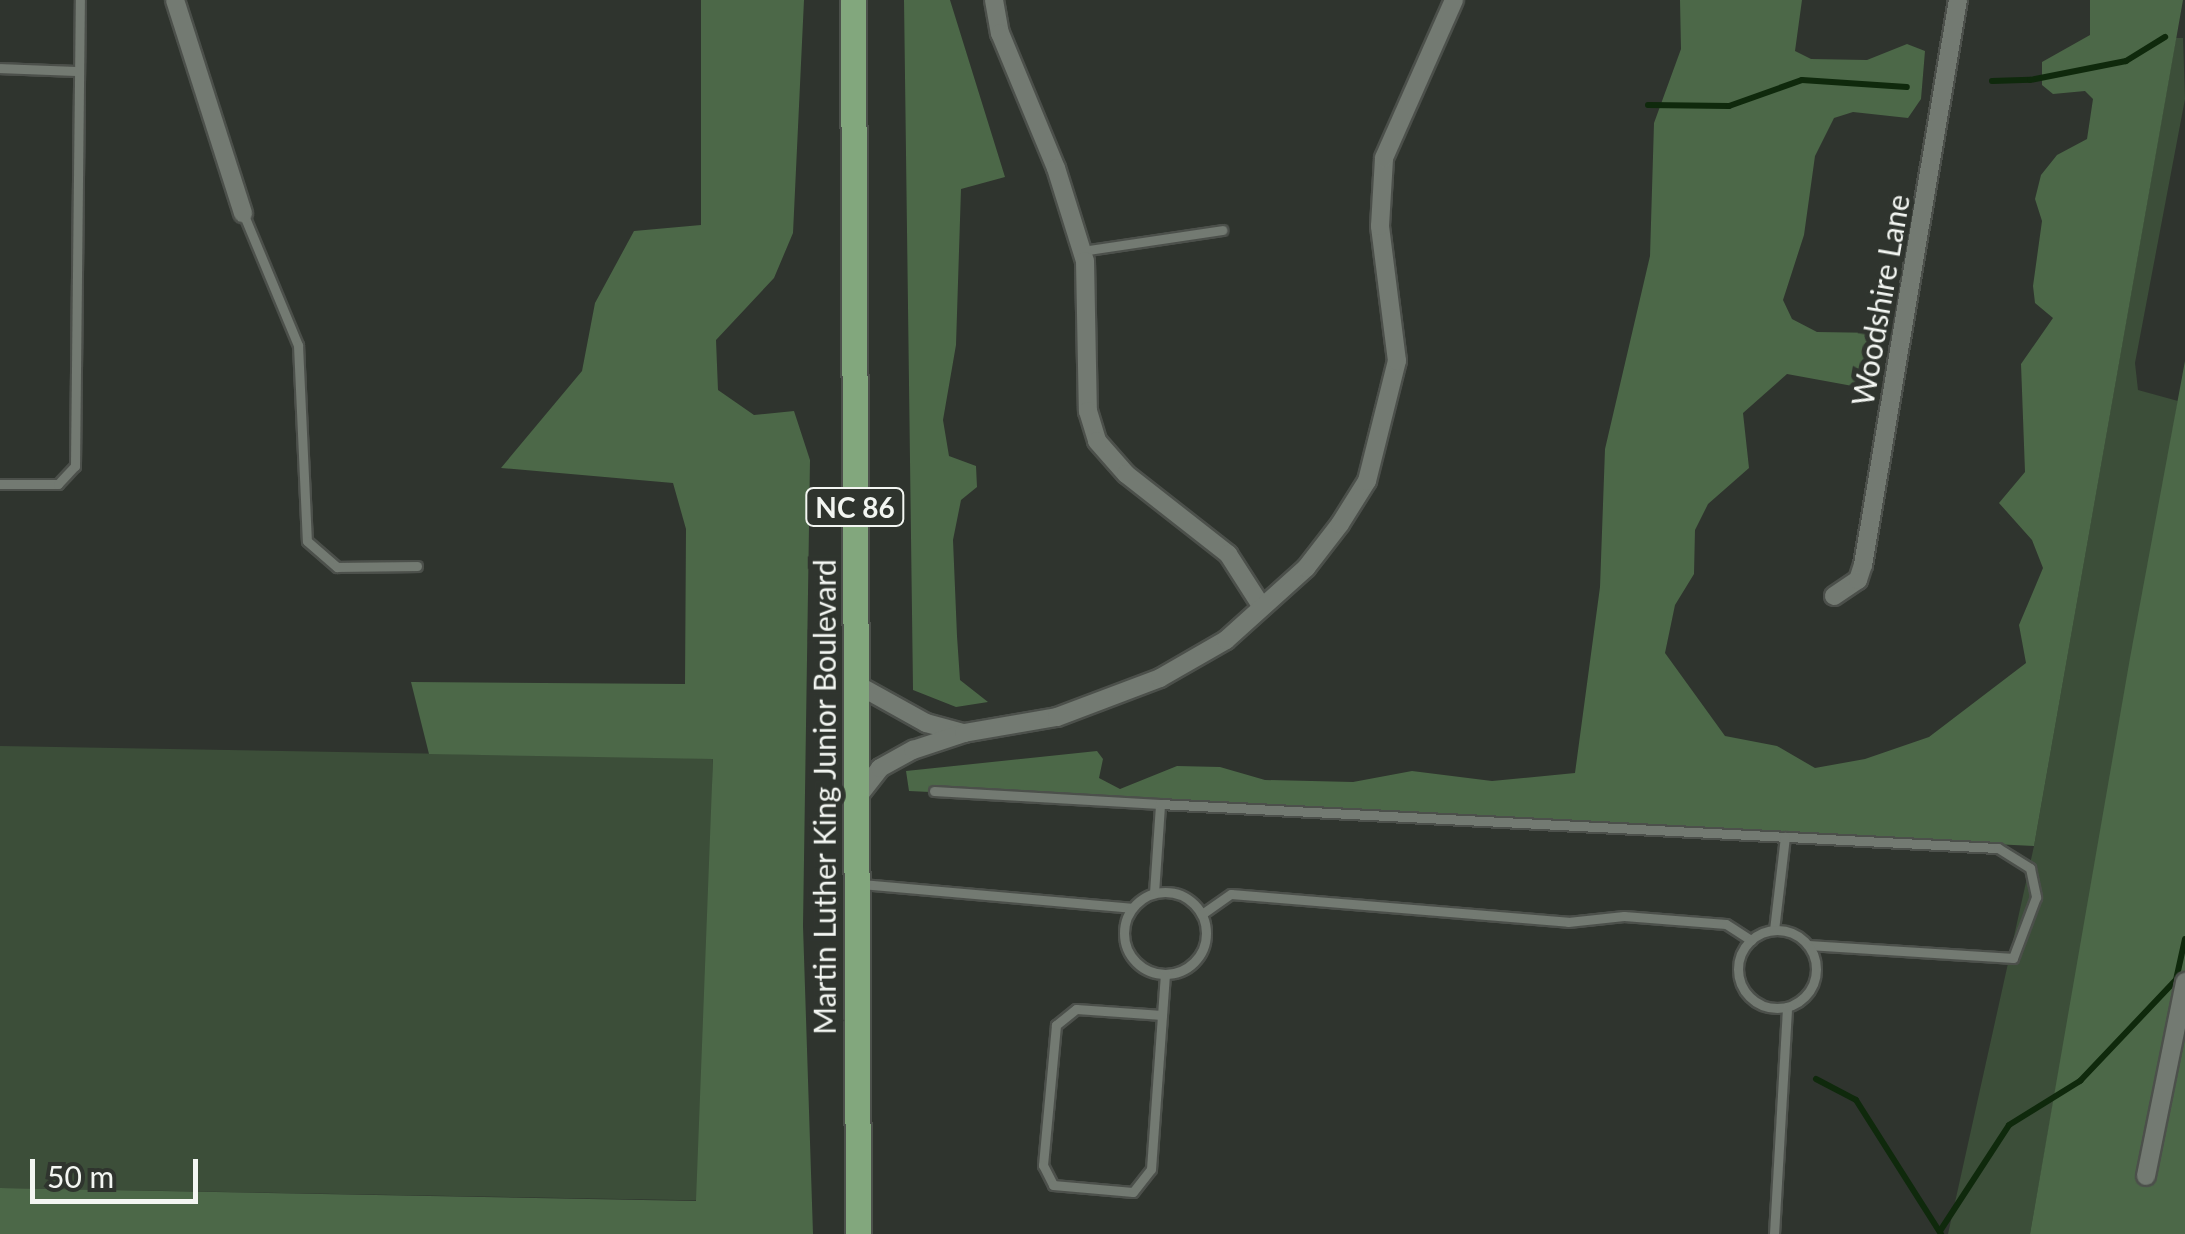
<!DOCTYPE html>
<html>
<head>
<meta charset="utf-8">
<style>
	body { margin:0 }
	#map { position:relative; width:2185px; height:1234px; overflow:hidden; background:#2f342e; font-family:Lato,sans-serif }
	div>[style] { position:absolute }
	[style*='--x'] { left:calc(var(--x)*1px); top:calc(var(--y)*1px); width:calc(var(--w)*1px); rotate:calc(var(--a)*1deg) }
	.green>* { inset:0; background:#3c4e39; transform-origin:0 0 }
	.forest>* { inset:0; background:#4c6848 }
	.stream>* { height:6px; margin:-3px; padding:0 3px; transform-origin:3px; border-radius:3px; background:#0f290c }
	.roads { filter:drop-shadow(2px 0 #4c504b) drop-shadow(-2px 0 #4c504b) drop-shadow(0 2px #4c504b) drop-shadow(0 -2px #4c504b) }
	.lane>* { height:9px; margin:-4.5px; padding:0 4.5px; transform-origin:4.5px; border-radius:4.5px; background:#737a72 }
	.lane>.ring { margin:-4.5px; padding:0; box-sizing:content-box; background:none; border:9px solid #737a72; border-radius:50% }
	.street>* { height:18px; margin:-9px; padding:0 9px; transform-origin:9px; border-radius:9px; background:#737a72 }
	.primary>* { height:25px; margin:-12.5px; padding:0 12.5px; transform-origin:12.5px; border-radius:12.5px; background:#82a77d }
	span { translate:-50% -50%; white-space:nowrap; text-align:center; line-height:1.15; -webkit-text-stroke:10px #2f342e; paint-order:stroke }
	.shield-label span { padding:2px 8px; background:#2f342e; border:2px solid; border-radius:8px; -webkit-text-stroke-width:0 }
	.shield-label { font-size:28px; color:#f3f6f2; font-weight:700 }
	.street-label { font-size:30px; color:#f3f6f2 }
	.scale { position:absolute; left:30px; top:1159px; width:168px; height:45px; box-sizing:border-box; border:5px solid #f3f6f2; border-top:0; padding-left:12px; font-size:30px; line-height:35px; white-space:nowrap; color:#f3f6f2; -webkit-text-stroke:8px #2f342e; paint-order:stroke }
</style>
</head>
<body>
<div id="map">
	<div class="green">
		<div style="clip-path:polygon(2176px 38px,2183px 38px,2185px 99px,2135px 363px,2138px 390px,2178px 401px,2030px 1234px,1948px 1234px,2034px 846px)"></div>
		<div style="left:0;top:746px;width:713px;height:442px;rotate:1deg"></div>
	</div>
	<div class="forest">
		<div style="clip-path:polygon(701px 0,804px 0,793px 233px,774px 278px,716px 340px,718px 390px,754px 415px,794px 411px,810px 460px,803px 926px,813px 1234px,0 1234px,0 1188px,696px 1201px,713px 759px,429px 754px,411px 682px,685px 684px,686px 529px,673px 483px,501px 468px,582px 371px,595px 303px,634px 231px,701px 225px)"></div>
		<div style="clip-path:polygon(904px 0,950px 0,1005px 177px,961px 189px,956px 345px,943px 420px,949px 456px,976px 466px,977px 487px,961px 500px,953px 540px,957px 636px,960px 680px,988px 702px,956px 707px,913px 690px)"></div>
		<div style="clip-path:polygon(1680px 0,1802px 0,1795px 51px,1811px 59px,1867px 60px,1907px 44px,1925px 51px,1921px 99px,1908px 118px,1853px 112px,1834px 118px,1815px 156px,1804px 235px,1783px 300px,1792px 319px,1817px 332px,1881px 333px,1869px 389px,1787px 374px,1743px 413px,1749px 468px,1708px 504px,1695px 530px,1694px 574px,1675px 605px,1665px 653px,1725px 736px,1777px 746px,1815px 768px,1865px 759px,1929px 737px,2026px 663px,2019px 625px,2043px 568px,2032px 540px,1999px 503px,2025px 472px,2021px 364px,2053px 318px,2035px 303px,2033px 286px,2042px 221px,2035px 199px,2041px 175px,2057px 155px,2087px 139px,2093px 99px,2085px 91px,2053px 94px,2042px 85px,2042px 62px,2090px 35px,2090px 0,2183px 0,2034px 846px,909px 791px,906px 771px,1097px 751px,1103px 759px,1099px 778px,1120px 789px,1177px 766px,1220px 767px,1265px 780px,1353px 782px,1412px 771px,1492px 781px,1575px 773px,1600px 587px,1605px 449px,1650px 256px,1654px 123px,1681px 49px)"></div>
		<div style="clip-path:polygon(2185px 361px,2185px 1234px,2030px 1234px,2130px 658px)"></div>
	</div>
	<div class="stream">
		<div style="--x:1992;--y:81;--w:38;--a:-2"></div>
		<div style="--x:2030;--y:80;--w:98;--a:-11.2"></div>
		<div style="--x:2126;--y:61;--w:46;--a:-31.6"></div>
		<div style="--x:1648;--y:105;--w:81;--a:0.7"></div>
		<div style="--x:1729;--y:106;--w:77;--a:-19.6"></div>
		<div style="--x:1802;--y:80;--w:105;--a:3.8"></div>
		<div style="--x:1816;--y:1079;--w:45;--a:27.7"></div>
		<div style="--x:1856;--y:1100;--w:159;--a:57.6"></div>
		<div style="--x:1940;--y:1231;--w:126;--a:-56.9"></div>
		<div style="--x:2009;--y:1125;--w:84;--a:-31.8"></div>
		<div style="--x:2080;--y:1081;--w:139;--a:-46.5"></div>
		<div style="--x:2176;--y:980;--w:42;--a:-77.6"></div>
	</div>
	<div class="roads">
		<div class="lane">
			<div style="--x:0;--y:68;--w:78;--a:2.2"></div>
			<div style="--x:243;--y:213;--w:143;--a:67.4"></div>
			<div style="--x:298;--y:345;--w:196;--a:87.4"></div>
			<div style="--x:307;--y:541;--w:40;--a:41"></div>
			<div style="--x:337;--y:567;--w:80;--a:-0.7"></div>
			<div style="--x:1082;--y:251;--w:142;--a:-8.5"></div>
			<div style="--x:0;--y:484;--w:58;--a:0"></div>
			<div style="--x:58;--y:484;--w:25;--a:-47"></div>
			<div style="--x:75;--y:466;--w:466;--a:-89.4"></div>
			<div style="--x:934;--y:791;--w:226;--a:3.3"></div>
			<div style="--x:860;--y:884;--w:273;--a:5"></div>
			<div class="ring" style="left:1124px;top:892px;width:73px;height:73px"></div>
			<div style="--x:1154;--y:893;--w:89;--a:-86.1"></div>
			<div style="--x:1160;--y:804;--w:839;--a:3.01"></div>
			<div style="--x:1998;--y:848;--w:38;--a:32"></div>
			<div style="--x:2030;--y:868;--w:30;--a:78"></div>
			<div style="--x:2036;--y:897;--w:65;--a:110.7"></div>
			<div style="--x:2013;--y:958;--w:205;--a:-176.4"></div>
			<div style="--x:1202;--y:914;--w:35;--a:-35"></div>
			<div style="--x:1231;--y:894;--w:338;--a:4.7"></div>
			<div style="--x:1568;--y:922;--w:56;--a:-6.1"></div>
			<div style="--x:1624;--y:916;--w:102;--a:4.5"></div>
			<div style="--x:1726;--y:924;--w:30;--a:33"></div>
			<div style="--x:1774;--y:930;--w:94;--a:-83.3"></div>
			<div class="ring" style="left:1738px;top:930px;width:69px;height:69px"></div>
			<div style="--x:1162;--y:1015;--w:86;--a:-176"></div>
			<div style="--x:1076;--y:1009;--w:26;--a:141"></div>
			<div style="--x:1056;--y:1025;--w:141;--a:95.3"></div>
			<div style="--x:1043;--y:1165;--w:22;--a:63"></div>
			<div style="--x:1053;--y:1185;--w:80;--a:5"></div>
			<div style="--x:1133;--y:1192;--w:29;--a:-52"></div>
			<div style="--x:1151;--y:1169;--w:195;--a:-85.9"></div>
			<div style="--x:1774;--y:1234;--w:227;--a:-86.7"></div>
		</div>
		<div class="street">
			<div style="--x:175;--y:0;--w:224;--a:72.3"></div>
			<div style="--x:994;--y:0;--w:34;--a:80"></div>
			<div style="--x:1000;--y:33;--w:146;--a:67.5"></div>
			<div style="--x:1056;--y:168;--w:97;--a:72.7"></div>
			<div style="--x:1085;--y:261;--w:150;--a:88.9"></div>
			<div style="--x:1088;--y:411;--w:31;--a:73"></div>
			<div style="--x:1097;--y:441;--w:44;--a:48.7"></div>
			<div style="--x:1126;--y:474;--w:130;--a:38.1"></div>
			<div style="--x:1228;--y:554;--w:63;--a:57.3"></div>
			<div style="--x:1834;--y:596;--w:29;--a:-34"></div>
			<div style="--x:1858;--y:580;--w:16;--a:-72"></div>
			<div style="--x:1863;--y:565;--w:573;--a:-80.46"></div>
			<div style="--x:856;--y:684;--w:80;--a:29.1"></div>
			<div style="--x:926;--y:723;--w:39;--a:15"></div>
			<div style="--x:856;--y:799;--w:39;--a:-52"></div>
			<div style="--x:880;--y:768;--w:38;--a:-29"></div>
			<div style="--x:913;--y:750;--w:54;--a:-18.4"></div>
			<div style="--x:964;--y:733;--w:94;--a:-9.8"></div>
			<div style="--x:1057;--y:717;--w:110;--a:-20.7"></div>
			<div style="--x:1160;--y:678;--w:76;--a:-29.9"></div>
			<div style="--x:1226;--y:640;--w:108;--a:-42"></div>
			<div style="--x:1306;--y:568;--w:56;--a:-52.3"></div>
			<div style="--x:1340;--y:524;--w:51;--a:-57.9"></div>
			<div style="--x:1367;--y:481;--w:124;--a:-76"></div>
			<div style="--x:1397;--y:361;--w:136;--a:-97.2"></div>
			<div style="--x:1380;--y:226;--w:68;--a:-86.6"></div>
			<div style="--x:1384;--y:158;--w:173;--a:-66.1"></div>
			<div style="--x:2146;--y:1176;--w:198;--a:-78.6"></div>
		</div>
		<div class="primary">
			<div style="--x:853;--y:0;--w:1234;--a:89.77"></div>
		</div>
	</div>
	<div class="shield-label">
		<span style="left:855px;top:507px">NC 86</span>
	</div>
	<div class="street-label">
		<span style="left:1880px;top:300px;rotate:-80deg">Woodshire Lane</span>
		<span style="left:824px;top:797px;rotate:-90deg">Martin Luther King Junior Boulevard</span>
	</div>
	<div class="scale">50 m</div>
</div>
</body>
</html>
